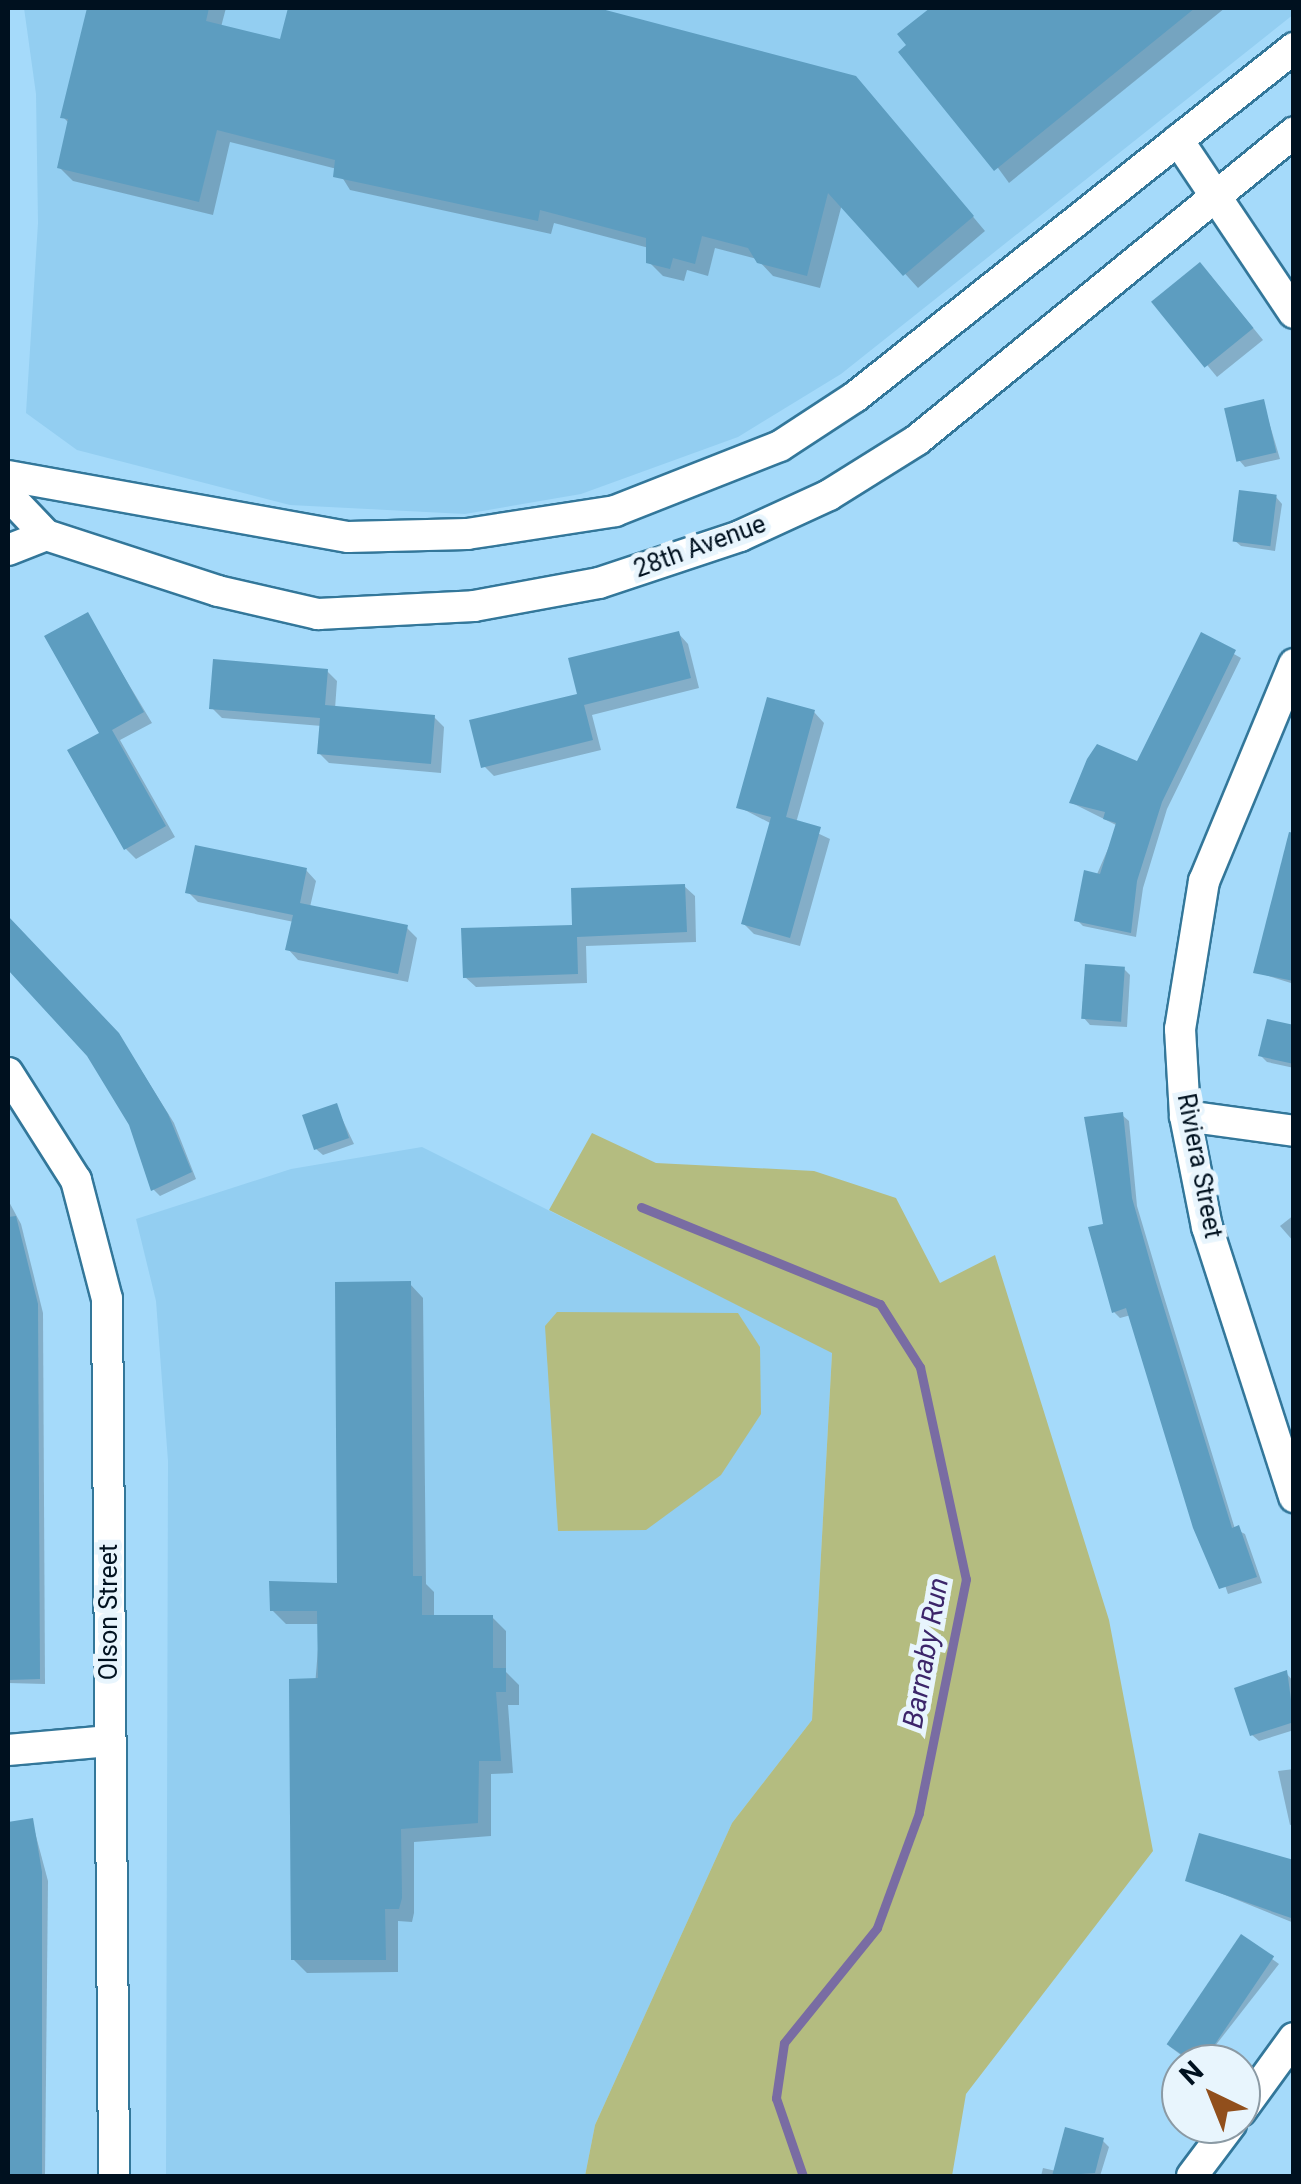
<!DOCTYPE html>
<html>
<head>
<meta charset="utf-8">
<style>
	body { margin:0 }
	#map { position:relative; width:1301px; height:2184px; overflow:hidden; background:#a5dafa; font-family:Roboto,sans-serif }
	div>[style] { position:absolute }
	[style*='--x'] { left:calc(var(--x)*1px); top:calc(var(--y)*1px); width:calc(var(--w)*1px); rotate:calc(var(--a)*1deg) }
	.built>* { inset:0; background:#93cef1 }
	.green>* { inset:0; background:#b4bc80 }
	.shadow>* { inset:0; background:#0003 }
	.stream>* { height:9px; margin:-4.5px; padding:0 4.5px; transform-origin:4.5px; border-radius:4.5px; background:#796ca3 }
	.building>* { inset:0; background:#5d9dc0; transform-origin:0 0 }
	.roads { filter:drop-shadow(2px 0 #33779a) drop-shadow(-2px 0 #33779a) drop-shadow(0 2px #33779a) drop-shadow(0 -2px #33779a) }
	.minor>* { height:30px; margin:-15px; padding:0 15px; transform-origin:15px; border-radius:15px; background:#fff }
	span { translate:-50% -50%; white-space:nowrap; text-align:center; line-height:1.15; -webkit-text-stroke:10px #e8f5fd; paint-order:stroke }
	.street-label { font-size:25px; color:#00111f }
	.water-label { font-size:28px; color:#3c256a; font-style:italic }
	.frame { position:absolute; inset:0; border:10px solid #00111f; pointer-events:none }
	.north { position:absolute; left:1161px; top:2044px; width:100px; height:100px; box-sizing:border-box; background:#e8f5fd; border:2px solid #8b9aa4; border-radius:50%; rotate:317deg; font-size:28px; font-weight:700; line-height:40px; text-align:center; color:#00111f }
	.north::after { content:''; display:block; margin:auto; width:35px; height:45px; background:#914f1c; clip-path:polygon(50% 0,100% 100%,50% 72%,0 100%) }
</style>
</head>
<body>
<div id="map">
	<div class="built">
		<div style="clip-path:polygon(24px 8px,1293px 8px,1294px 14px,841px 374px,738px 437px,581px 494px,465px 514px,290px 505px,77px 450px,26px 413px,38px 223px,36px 94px)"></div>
		<div style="clip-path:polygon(422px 1147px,832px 1352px,812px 1720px,732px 1823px,595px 2125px,585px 2176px,166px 2176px,168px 1461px,156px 1301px,136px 1219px,291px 1169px)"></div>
	</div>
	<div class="green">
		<div style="clip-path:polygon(592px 1133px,656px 1163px,814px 1171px,896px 1198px,940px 1283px,995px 1255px,1109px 1620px,1153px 1851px,966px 2094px,952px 2176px,585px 2176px,595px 2125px,732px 1823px,812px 1720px,832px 1353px,549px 1210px)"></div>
		<div style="clip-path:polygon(557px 1312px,738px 1313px,760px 1347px,761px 1414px,721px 1475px,646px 1530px,558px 1531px,545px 1326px)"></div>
	</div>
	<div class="shadow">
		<div style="clip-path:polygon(89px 8px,176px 15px,177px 8px,226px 8px,221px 27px,282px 42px,291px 8px,597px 9px,869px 93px,985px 231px,918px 288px,842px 204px,820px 288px,773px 276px,757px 259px,715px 248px,708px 276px,687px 270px,684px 281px,663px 276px,649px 262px,649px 248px,554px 223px,551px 234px,350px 190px,337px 169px,230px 142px,213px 215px,73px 181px,59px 167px,70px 124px,63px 117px)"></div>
		<div style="clip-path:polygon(934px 8px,1225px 8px,1009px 183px,901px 35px)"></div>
		<div style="clip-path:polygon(1210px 275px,1263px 340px,1217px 377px,1155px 302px)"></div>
		<div style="clip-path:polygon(1263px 402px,1280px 459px,1245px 467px,1239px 460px)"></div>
		<div style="clip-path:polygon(1276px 497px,1282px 504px,1275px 551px,1241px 546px,1234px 540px)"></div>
		<div style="clip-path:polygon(87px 615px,152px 723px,120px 740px,175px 837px,136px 859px,126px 849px,102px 734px)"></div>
		<div style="clip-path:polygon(678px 633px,688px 644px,699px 688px,592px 715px,601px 750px,494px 776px,484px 766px)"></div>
		<div style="clip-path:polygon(1202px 636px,1241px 658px,1167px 809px,1143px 888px,1136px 937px,1083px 926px,1077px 920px,1118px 826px,1072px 803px,1138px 764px)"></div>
		<div style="clip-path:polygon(327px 671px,337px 681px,335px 709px,434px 717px,444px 727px,441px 773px,329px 763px,319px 753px,322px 726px,222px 718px,212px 708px)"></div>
		<div style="clip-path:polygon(814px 712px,824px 723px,796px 823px,830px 839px,800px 946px,754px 934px,744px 924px,772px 824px,739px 807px)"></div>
		<div style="clip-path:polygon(1294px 842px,1294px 984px,1256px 972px)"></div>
		<div style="clip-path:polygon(306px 870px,316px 881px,310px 907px,407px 928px,417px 938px,408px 982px,298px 960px,288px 949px,294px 922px,198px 902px,188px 892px)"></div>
		<div style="clip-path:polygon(684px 886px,695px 896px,696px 942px,586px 946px,587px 983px,476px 987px,465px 977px)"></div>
		<div style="clip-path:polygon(8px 919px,124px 1043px,174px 1123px,196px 1179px,160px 1196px,154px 1190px,132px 1124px,89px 1055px,8px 969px)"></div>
		<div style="clip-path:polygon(1124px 969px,1130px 975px,1127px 1027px,1090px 1025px,1084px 1018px)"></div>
		<div style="clip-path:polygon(1294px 1027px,1294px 1068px,1267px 1062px,1261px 1056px)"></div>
		<div style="clip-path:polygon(336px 1106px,354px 1144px,323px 1155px,316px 1149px)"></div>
		<div style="clip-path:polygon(1122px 1115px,1129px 1121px,1137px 1206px,1161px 1287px,1235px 1529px,1245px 1534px,1262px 1583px,1228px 1594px,1131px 1315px,1120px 1318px,1114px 1312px,1105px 1225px)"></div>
		<div style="clip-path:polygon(8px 1200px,21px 1224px,43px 1313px,45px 1684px,8px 1683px)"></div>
		<div style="clip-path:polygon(1294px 1215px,1294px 1242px,1280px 1226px)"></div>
		<div style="clip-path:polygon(410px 1284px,423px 1298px,426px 1584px,434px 1592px,434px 1618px,492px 1617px,506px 1631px,506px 1672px,519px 1685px,519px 1705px,508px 1705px,513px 1773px,491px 1774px,491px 1836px,414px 1842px,414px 1913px,412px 1922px,398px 1921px,398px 1972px,307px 1973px,293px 1959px,320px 1624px,286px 1624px,272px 1610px,339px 1586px)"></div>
		<div style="clip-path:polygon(1286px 1673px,1294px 1682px,1294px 1730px,1259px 1741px,1252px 1735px)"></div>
		<div style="clip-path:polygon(1294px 1769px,1294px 1824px,1290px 1825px,1278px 1771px)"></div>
		<div style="clip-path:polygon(32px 1821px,48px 1881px,45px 2176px,8px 2176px,8px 1825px)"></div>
		<div style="clip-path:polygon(1294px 1864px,1294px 1923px,1188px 1880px)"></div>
		<div style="clip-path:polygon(1242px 1937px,1279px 1964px,1201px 2064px,1193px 2064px,1169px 2046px)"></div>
		<div style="clip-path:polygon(1103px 2141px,1109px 2147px,1100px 2176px,1041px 2176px,1043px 2168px,1056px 2171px)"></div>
	</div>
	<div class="stream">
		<div style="--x:641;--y:1207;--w:258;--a:22.1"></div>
		<div style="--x:880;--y:1304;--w:75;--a:57.6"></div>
		<div style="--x:920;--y:1367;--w:217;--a:77.8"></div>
		<div style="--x:966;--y:1579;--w:239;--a:101.4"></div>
		<div style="--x:919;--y:1813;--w:122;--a:110.1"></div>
		<div style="--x:877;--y:1928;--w:148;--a:129"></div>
		<div style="--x:784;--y:2043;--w:56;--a:98.3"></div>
		<div style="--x:776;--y:2098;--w:83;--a:70.9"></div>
	</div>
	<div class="building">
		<div style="clip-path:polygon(87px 8px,209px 8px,206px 21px,280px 39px,288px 8px,598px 8px,856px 76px,974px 216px,903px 276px,828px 193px,807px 276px,757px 263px,748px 248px,702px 236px,695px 264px,673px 258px,670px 269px,646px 263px,646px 238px,540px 210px,538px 221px,333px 177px,335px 160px,217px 130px,199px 202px,57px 168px,68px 119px,60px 118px)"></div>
		<div style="clip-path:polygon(930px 8px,1195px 8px,994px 171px,898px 52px,906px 45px,897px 34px)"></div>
		<div style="left:1200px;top:262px;width:85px;height:63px;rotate:51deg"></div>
		<div style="left:1264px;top:399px;width:55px;height:41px;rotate:77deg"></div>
		<div style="left:1239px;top:490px;width:38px;height:52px;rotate:7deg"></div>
		<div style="clip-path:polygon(88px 612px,144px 712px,112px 730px,166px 826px,124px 850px,67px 750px,99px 733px,44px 636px)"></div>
		<div style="clip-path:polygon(679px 631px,691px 678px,584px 705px,593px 740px,481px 768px,469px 720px,577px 694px,568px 658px)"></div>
		<div style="clip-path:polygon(1201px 632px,1236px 650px,1162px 802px,1137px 881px,1131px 933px,1074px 921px,1084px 870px,1100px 874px,1116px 823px,1103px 819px,1105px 812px,1069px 803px,1087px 759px,1097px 744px,1137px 761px)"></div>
		<div style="clip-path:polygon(213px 659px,328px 669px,325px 705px,435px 715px,431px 764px,317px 754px,320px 718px,209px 709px)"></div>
		<div style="clip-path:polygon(767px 697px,815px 710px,786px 817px,821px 827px,790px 938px,741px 924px,771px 817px,736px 808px)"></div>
		<div style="clip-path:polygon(1289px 832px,1294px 833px,1294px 981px,1253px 973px)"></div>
		<div style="clip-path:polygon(195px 845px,307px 868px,300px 903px,408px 925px,398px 974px,285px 950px,293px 915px,185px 893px)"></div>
		<div style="clip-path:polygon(685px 884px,687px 932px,577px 937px,578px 974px,463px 978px,461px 928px,572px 925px,571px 888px)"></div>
		<div style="clip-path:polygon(8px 916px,119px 1033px,168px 1114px,192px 1172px,151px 1191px,129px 1125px,87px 1056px,8px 970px)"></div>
		<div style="left:1085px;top:964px;width:40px;height:55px;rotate:4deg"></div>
		<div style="clip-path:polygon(1267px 1019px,1294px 1025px,1294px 1064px,1258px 1056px)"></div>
		<div style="left:337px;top:1103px;width:37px;height:37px;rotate:71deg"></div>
		<div style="clip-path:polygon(1123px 1112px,1132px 1198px,1155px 1279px,1232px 1528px,1239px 1525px,1257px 1577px,1219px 1589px,1193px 1528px,1126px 1308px,1112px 1313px,1088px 1227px,1103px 1224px,1084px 1117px)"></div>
		<div style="clip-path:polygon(16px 1216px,38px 1304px,40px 1679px,8px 1680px,8px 1217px)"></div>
		<div style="clip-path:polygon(411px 1281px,413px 1576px,422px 1576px,422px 1615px,493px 1615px,493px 1668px,506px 1668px,506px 1692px,496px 1692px,501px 1761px,479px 1761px,478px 1823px,401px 1829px,402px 1898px,399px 1909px,385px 1909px,386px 1960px,291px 1960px,289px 1679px,318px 1678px,317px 1611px,270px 1611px,269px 1581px,337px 1583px,335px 1282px)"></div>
		<div style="clip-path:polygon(1287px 1670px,1294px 1722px,1250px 1736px,1234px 1688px)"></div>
		<div style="clip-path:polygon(33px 1818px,42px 1872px,42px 2176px,8px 2176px,8px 1822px)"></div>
		<div style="clip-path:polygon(1199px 1833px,1294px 1860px,1294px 1919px,1185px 1881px)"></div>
		<div style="left:1241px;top:1934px;width:40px;height:133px;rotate:34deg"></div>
		<div style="clip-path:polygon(1065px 2127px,1104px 2138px,1095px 2173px,1052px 2176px)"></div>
	</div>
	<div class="roads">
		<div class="minor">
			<div style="--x:1178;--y:140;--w:208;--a:56.2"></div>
			<div style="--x:8;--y:476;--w:345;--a:10.2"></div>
			<div style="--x:348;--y:537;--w:119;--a:-1.4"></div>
			<div style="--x:467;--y:534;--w:150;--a:-8.8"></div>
			<div style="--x:615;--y:511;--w:177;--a:-21.5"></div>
			<div style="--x:780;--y:446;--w:90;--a:-33.2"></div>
			<div style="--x:855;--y:397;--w:561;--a:-38.48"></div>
			<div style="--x:8;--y:495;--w:55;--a:46.5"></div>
			<div style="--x:46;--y:535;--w:181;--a:18"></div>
			<div style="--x:218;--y:591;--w:103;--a:13"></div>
			<div style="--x:318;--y:614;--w:156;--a:-2.9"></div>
			<div style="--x:474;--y:606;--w:127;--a:-10.4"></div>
			<div style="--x:599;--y:583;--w:149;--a:-18.4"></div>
			<div style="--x:740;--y:536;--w:98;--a:-24.7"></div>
			<div style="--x:829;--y:495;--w:104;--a:-32"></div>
			<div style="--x:917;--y:440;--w:487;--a:-39.2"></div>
			<div style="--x:8;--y:550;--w:41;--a:-21.5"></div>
			<div style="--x:1294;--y:664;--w:235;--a:112.5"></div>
			<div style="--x:1204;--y:881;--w:150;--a:99.2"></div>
			<div style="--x:1180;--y:1029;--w:87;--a:86.7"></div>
			<div style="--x:1185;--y:1116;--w:113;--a:78.8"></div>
			<div style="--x:1207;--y:1227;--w:284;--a:72.1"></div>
			<div style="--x:8;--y:1073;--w:127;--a:57.6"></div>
			<div style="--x:76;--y:1180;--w:123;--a:75.4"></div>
			<div style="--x:107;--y:1299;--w:877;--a:89.54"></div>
			<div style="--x:1185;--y:1116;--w:110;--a:7.8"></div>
			<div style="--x:8;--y:1750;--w:101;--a:-5.1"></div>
			<div style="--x:1241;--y:2111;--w:90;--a:-54"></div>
			<div style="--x:1192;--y:2176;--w:65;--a:-53.1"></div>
		</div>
	</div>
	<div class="street-label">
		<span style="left:700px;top:547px;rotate:-20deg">28th Avenue</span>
		<span style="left:1199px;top:1166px;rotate:79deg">Riviera Street</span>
		<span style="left:109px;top:1612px;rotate:-90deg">Olson Street</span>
	</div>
	<div class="water-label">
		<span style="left:926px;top:1653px;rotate:-80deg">Barnaby Run</span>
	</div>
	<div class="frame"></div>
	<div class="north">N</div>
</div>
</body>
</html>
